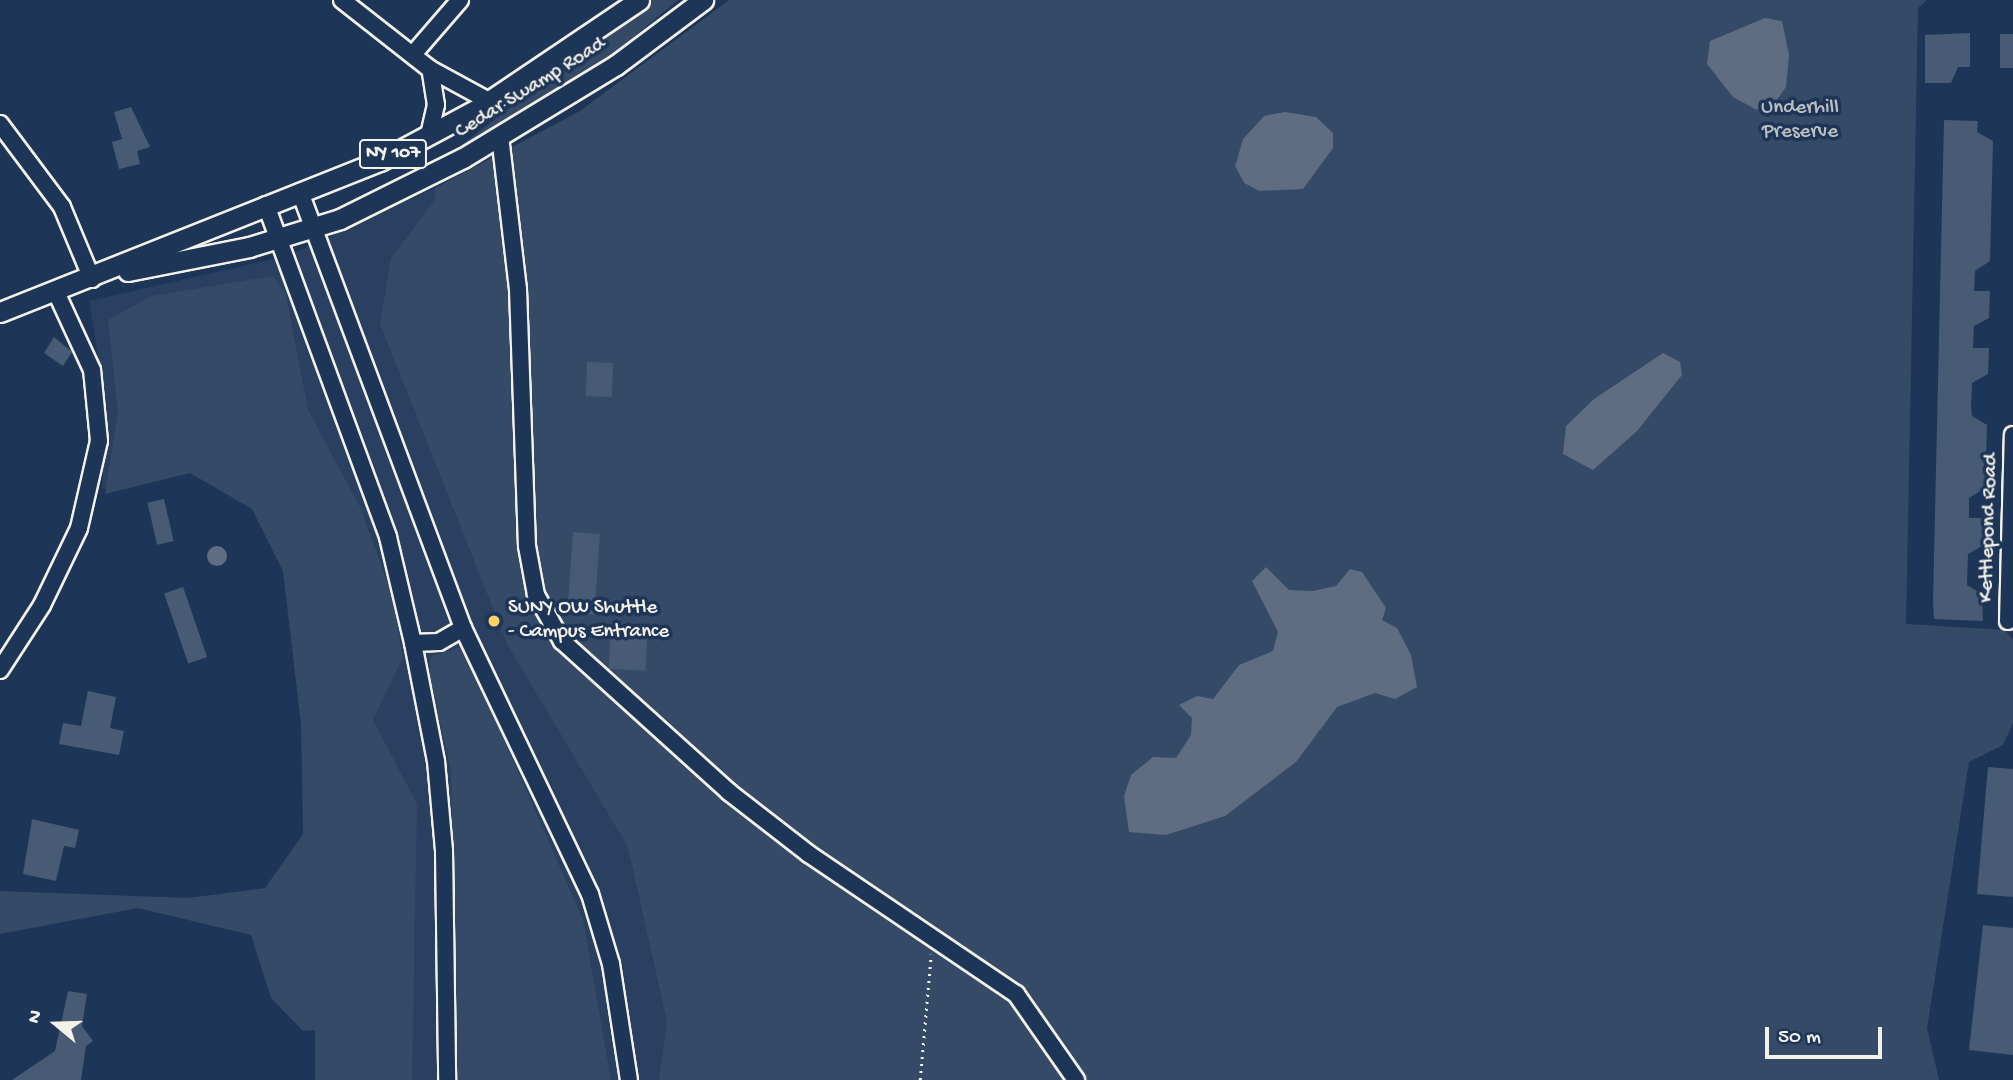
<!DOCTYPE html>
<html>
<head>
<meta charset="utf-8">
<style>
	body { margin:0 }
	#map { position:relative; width:2013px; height:1080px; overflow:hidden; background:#1d3557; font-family:"Gochi Hand",sans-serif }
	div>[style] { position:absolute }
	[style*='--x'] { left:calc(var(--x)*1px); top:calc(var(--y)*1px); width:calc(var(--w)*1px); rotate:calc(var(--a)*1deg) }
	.built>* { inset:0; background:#2a4060 }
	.green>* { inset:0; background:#354a67 }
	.water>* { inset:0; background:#5e6d82 }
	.round { border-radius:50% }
	.building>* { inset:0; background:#485b74; transform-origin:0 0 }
	.path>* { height:2.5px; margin-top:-1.25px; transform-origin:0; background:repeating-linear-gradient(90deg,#f4f1e8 0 2px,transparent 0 7px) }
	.roads { filter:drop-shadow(2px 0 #f4f1e8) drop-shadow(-2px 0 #f4f1e8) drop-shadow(0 2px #f4f1e8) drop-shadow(0 -2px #f4f1e8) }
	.minor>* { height:16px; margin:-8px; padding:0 8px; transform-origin:8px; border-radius:8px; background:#1d3557 }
	.major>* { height:19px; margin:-9.5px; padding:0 9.5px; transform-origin:9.5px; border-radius:9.5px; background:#1d3557 }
	.dots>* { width:19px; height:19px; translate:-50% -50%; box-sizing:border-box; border:4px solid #1d3557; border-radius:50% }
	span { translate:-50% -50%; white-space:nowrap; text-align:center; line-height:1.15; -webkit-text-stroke:7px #1d3557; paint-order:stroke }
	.shield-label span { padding:2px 5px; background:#1d3557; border:2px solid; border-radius:5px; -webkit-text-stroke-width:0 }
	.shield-label { font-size:19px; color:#f4f1e8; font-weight:700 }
	.street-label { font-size:21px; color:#f4f1e8 }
	.park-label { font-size:21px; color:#bbbfc1 }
	.poi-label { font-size:21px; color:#f4f1e8 }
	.left { translate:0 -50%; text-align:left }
	.north { position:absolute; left:21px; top:989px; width:70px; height:70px; -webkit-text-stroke:5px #1d3557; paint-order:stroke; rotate:289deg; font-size:19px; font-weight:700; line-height:28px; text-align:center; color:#f4f1e8 }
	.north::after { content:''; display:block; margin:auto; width:24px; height:32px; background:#f4f1e8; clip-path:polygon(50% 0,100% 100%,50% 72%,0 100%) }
	.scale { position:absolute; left:1765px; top:1027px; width:117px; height:32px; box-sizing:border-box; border:4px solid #f4f1e8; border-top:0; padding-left:9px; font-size:21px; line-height:24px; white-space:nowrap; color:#f4f1e8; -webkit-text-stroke:5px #1d3557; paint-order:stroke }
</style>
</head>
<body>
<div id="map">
	<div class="built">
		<div style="clip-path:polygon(435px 188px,443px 312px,662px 768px,716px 1080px,326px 1080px,325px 547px,184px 466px,102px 489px,107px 411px,89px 301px,287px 256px)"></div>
	</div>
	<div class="green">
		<div style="clip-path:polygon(651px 0,678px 0,599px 66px,452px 152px)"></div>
		<div style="clip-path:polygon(evenodd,729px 0,1927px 0,1918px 8px,1906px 624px,2005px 630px,2013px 640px,2013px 723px,2003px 745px,1969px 762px,1927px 1028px,1939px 1080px,659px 1080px,667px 1022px,628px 847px,508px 646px,380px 324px,391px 258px,435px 199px,435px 188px,580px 111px,729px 0,1264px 116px,1307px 180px,1303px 188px,1259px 191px,1244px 183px,1235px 165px,1243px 140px,1264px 116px)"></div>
		<div style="clip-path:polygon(273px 276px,286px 295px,308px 410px,360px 507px,391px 592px,403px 657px,373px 720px,417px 804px,412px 1080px,315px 1080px,315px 1030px,303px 1031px,271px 998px,251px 935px,138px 908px,0 934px,0 891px,188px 898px,265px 888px,303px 834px,301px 724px,283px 571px,252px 509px,190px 473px,105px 494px,118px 412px,108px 320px,152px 296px)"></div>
		<div style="clip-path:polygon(463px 646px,583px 920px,611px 1080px,458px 1080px,451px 769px,429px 674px,431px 657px)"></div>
	</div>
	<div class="water">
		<div style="clip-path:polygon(1765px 18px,1782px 21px,1789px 55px,1786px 87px,1774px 104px,1757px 110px,1733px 97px,1707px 64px,1710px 41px)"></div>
		<div style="clip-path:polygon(1285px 112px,1316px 117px,1333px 133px,1333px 148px,1303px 189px,1259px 191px,1244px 183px,1235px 166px,1243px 139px,1264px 116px)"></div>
		<div style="clip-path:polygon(1663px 353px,1680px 362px,1682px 375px,1637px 431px,1593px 470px,1563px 454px,1566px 426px,1594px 399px)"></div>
		<div class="round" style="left:207px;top:546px;width:20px;height:20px"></div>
		<div style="clip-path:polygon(1266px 567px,1289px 590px,1313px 591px,1336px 586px,1350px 569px,1362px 572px,1386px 608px,1382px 620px,1397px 628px,1411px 655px,1417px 687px,1395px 699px,1375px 693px,1337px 707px,1296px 762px,1225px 816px,1166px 835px,1129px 832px,1124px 796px,1131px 775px,1153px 757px,1176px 758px,1191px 735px,1192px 718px,1179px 705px,1197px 696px,1213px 699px,1239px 665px,1273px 651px,1278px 632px,1252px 581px)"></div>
	</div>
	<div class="building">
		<div style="clip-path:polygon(1970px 33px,1970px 67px,1958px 67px,1951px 83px,1925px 83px,1925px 35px)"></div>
		<div style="left:2000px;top:34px;width:13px;height:34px"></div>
		<div style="clip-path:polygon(131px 107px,150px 147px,137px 151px,140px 164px,119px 169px,112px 142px,122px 139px,114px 112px)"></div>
		<div style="clip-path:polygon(1944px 120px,1978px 121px,1977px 132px,1993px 141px,1990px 261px,1975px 271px,1974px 291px,1990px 291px,1989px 318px,1974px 326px,1973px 348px,1989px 348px,1988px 374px,1972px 383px,1971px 405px,1972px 416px,1987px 425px,1985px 488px,1969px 498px,1969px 518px,1985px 518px,1985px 532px,1984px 545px,1968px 554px,1967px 585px,1982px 594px,1983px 621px,1934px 619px,1933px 601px)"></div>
		<div style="clip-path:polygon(54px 337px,72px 352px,63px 366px,44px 353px)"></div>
		<div style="left:587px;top:362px;width:26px;height:34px;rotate:2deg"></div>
		<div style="left:164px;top:499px;width:43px;height:17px;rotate:77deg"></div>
		<div style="left:573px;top:532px;width:27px;height:81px;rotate:4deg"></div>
		<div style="left:183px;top:587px;width:74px;height:20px;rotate:71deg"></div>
		<div style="left:611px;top:623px;width:37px;height:46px;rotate:3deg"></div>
		<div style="clip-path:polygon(88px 691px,116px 697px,110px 728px,124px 731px,119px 755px,59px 744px,63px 723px,81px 726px)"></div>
		<div style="clip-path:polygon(1988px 767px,2013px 769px,2013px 897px,1977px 894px)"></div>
		<div style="clip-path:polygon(32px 819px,79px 830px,75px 848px,64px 846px,56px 881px,23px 874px)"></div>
		<div style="clip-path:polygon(1983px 925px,2013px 928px,2013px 1055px,1969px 1050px)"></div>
		<div style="clip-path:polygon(68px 991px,87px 994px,82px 1026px,93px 1041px,86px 1046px,81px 1080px,12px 1080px,55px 1051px)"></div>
	</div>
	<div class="path">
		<div style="--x:920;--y:1080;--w:126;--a:-85"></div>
	</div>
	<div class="roads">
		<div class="minor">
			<div style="--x:342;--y:0;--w:112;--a:38.1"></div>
			<div style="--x:430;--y:69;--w:67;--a:28.5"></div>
			<div style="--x:415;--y:52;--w:69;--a:-49.1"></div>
			<div style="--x:0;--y:124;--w:104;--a:53.2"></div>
			<div style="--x:62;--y:207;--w:78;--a:67.4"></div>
			<div style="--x:429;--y:135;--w:31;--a:-77"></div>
			<div style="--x:436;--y:105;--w:36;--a:-99"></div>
			<div style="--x:500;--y:136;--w:154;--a:83.3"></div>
			<div style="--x:518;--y:289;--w:257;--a:88"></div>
			<div style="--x:527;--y:546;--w:50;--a:79.6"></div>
			<div style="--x:536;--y:595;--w:53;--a:60.5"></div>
			<div style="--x:562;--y:641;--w:225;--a:42.1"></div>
			<div style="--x:729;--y:792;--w:101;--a:37.8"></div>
			<div style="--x:809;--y:854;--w:250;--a:34.1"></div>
			<div style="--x:1016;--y:994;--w:105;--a:55.1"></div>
			<div style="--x:300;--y:192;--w:465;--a:69.5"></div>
			<div style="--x:463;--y:628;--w:295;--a:64.5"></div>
			<div style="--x:590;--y:894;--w:73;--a:73.3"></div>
			<div style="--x:611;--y:964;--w:117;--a:81.2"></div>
			<div style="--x:266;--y:205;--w:354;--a:69.8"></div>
			<div style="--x:388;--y:537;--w:109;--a:76.7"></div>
			<div style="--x:413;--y:643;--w:120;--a:79"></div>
			<div style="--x:436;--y:761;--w:90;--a:84.9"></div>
			<div style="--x:444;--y:851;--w:229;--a:89.2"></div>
			<div style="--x:2008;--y:621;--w:186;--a:-88.5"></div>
			<div style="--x:413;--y:643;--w:26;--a:-2"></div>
			<div style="--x:439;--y:642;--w:28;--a:-30"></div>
			<div style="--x:0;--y:670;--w:77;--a:-57.1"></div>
			<div style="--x:42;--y:605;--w:85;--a:-64.3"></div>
			<div style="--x:79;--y:528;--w:89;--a:-77.1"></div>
			<div style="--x:99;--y:441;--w:71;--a:-95.6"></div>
			<div style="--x:92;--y:370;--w:86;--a:-114.8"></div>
		</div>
		<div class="major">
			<div style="--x:128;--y:271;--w:123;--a:-11.2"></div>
			<div style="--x:249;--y:247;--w:95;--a:-17.1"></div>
			<div style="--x:340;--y:219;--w:137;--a:-26.4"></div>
			<div style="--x:463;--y:158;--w:179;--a:-31.3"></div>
			<div style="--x:616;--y:65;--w:109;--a:-36.8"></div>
			<div style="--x:0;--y:312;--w:409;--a:-21.7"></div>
			<div style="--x:380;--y:161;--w:112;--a:-28.2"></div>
			<div style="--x:479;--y:108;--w:193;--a:-34"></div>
		</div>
	</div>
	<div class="dots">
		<div style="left:494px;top:621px;background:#ffd166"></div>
	</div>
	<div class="shield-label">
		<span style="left:393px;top:154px">NY 107</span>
	</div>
	<div class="street-label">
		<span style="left:531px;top:89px;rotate:-32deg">Cedar Swamp Road</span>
		<span style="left:1990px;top:528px;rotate:-88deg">Kettlepond Road</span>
	</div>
	<div class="park-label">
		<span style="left:1800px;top:121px">Underhill<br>Preserve</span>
	</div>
	<div class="poi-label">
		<span class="left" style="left:508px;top:621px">SUNY OW Shuttle<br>- Campus Entrance</span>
	</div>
	<div class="north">N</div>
	<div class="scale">50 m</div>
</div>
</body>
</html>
